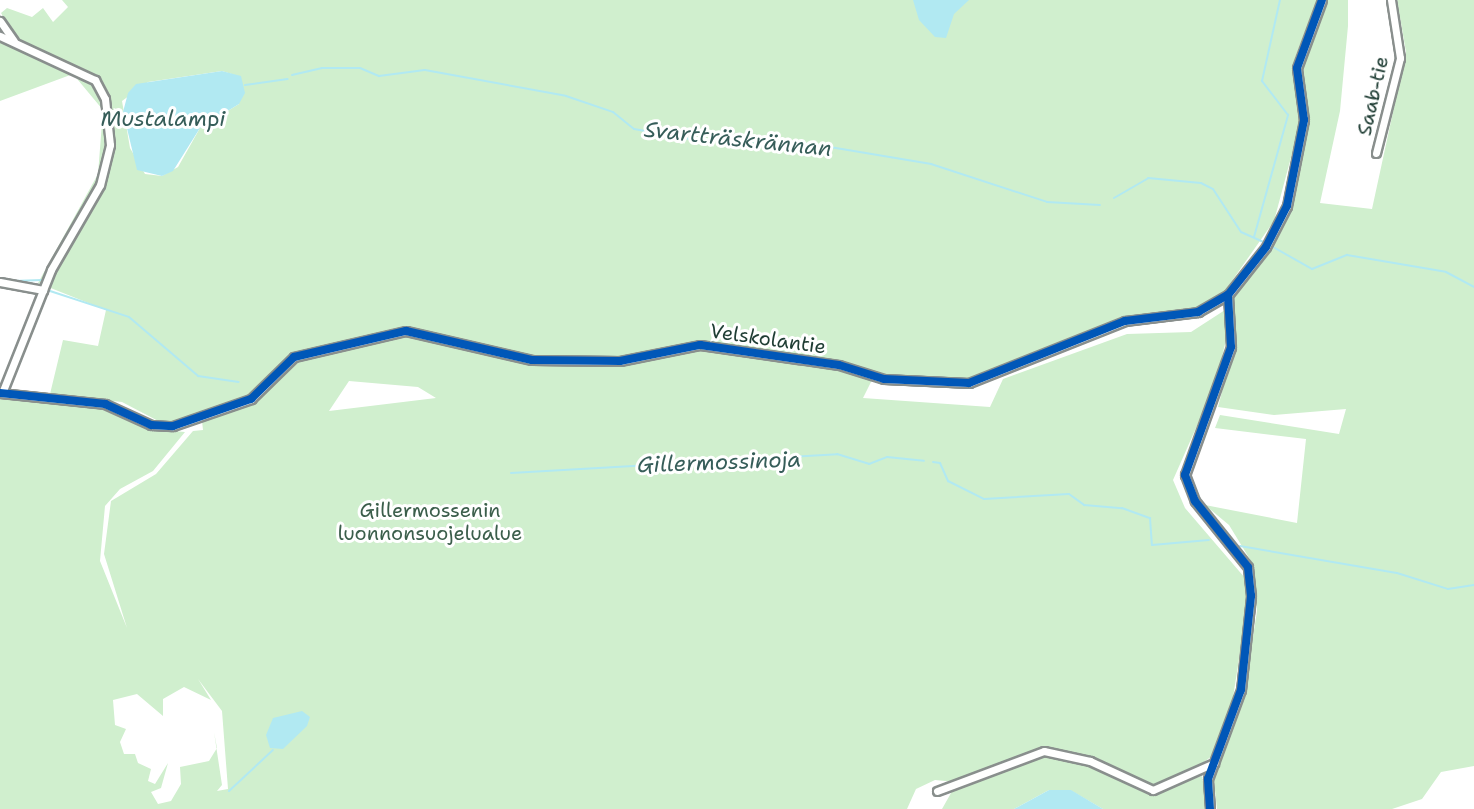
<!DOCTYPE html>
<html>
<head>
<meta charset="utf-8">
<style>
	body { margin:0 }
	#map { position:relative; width:1474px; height:809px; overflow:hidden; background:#fff; font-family:"Shantell Sans",sans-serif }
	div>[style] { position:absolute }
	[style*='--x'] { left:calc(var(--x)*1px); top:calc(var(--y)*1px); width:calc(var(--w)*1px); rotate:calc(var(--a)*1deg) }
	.green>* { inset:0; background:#d0efce }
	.water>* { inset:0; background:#b1e9f2 }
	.stream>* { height:2px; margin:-1px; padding:0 1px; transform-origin:1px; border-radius:1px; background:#b1e9f2 }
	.roads { filter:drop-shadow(2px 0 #898f8d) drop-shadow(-2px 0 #898f8d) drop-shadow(0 2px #898f8d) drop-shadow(0 -2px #898f8d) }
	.minor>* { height:7px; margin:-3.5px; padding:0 3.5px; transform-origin:3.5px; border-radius:3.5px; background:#fff }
	.cycleway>* { height:8px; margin:-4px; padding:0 4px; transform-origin:4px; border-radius:4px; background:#0057b8 }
	span { translate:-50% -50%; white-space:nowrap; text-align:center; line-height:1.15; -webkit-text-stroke:6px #fff; paint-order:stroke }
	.street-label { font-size:20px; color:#1f3d34 }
	.park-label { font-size:20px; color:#3b5e4b }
	.water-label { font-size:22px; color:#365d59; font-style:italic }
</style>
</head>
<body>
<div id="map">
	<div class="green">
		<div style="clip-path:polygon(evenodd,62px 0,1317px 0,1295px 58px,1301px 120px,1274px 221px,1222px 295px,1197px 309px,1124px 318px,968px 380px,897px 378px,839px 362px,700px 342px,620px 357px,533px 357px,396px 328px,292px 354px,250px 397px,164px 424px,122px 402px,50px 394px,63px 340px,98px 346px,106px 310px,38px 283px,98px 174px,103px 110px,73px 74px,0 101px,0 41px,73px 73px,73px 65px,18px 41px,1px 13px,7px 8px,32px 17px,43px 8px,53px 22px,68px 7px,62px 0,222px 71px,241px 77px,239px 104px,200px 128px,178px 167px,162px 176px,145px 174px,130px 148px,122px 101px,148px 82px,222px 71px)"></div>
		<div style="clip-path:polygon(1328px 0,1348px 0,1348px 26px,1340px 111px,1320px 203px,1372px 209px,1406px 52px,1397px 0,1474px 0,1474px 766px,1441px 772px,1422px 799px,1392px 809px,1217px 809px,1214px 781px,1244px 694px,1257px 611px,1251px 561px,1229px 525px,1205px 505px,1297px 523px,1306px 439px,1215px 428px,1220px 415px,1339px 434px,1346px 409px,1274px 415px,1218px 407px,1236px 338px,1231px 298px,1270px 250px,1291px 207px,1308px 128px,1303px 60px)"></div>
		<div style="clip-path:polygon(evenodd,1225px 310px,1228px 332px,1215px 385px,1173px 480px,1185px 508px,1245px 578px,1248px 601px,1232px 704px,1212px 756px,1176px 783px,1154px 788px,1091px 759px,1044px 750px,955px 782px,935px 780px,916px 789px,907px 809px,0 809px,0 398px,106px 407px,150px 429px,185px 432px,153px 471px,120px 489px,105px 506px,100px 561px,127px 628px,104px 554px,111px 501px,156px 474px,193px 431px,203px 430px,202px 421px,256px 400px,278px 370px,307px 356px,403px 334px,531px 364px,598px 366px,703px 348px,840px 369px,872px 380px,863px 398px,990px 407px,1003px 379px,1127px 334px,1191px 332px,1225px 310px,349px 381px,418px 387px,436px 398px,329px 411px,349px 381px,1225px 310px,198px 679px,222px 711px,228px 789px,217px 791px,222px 785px,214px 732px,217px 748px,209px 761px,180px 767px,181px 784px,171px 801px,158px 804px,151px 792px,161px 788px,168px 763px,155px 784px,148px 781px,151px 769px,138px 763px,135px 754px,124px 754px,120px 742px,126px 729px,115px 725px,113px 700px,137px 694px,163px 716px,163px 699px,184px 687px,211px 700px,198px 679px)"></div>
		<div style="clip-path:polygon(1044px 753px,1089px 762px,1153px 792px,1202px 776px,1207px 809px,1103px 809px,1070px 790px,1049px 790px,1014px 809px,942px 809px,955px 786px)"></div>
	</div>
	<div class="water">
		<div style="clip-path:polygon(913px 0,969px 0,954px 14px,946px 38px,935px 37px,919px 20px)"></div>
		<div style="clip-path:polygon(222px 71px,241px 76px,245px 93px,239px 104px,200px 128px,173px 171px,162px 176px,137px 170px,123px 112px,128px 93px,136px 84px)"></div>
		<div style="clip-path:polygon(302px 711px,310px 717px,307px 726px,283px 749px,270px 748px,266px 735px,273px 718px)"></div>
		<div style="clip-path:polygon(1049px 790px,1071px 790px,1103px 809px,1014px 809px)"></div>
	</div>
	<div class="stream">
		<div style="--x:292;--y:75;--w:31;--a:-13"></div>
		<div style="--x:322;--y:68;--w:38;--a:0"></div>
		<div style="--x:360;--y:68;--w:21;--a:23"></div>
		<div style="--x:379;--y:76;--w:46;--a:-7.4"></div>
		<div style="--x:425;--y:70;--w:143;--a:10.4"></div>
		<div style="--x:566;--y:96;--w:50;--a:18.8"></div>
		<div style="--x:613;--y:112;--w:27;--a:39"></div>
		<div style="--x:634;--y:129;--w:57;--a:10.1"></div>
		<div style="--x:690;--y:139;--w:122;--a:2.3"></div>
		<div style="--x:812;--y:144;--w:121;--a:9.5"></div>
		<div style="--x:931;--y:164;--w:122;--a:18.1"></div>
		<div style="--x:1047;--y:202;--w:53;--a:3.2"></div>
		<div style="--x:245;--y:85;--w:43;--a:-7.9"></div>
		<div style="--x:1114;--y:198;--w:39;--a:-30"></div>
		<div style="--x:1148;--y:178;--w:53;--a:5.4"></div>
		<div style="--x:1201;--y:183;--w:13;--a:27"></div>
		<div style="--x:1213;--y:189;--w:51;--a:56.9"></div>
		<div style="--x:1241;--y:232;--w:24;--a:24"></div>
		<div style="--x:1254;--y:237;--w:127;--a:-74.4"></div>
		<div style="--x:1288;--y:115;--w:43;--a:-127.4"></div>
		<div style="--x:1262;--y:81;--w:83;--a:-77.5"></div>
		<div style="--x:1273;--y:247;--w:45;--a:29.4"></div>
		<div style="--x:1312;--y:269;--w:38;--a:-22"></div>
		<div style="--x:1347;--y:255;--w:100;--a:9.7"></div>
		<div style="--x:1446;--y:272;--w:32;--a:28"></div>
		<div style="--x:13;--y:281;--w:29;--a:-2"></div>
		<div style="--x:47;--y:290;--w:86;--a:18.2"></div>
		<div style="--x:129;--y:317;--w:91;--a:40.5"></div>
		<div style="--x:198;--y:376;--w:41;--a:8.3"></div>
		<div style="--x:933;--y:462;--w:7;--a:8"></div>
		<div style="--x:940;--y:463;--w:20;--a:66"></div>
		<div style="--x:948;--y:481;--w:40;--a:26.6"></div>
		<div style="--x:984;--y:499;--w:85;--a:-3.4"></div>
		<div style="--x:1069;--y:494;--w:19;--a:36"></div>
		<div style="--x:1084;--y:505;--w:38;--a:5"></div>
		<div style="--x:1122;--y:508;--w:30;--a:20"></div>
		<div style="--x:1150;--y:518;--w:27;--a:86"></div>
		<div style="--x:1152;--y:545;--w:57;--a:-5"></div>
		<div style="--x:511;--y:473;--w:327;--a:-3.3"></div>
		<div style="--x:837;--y:454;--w:34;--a:17"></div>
		<div style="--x:869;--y:464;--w:19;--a:-21"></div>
		<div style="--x:887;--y:457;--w:37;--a:6"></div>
		<div style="--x:1240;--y:546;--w:159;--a:9.8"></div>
		<div style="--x:1397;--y:573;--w:53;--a:17.4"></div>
		<div style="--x:1448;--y:589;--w:26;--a:-9"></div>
		<div style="--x:229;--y:791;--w:60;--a:-43"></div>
	</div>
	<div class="roads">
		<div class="minor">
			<div style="--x:0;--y:21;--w:24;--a:55"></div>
			<div style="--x:0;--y:36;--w:105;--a:24.9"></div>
			<div style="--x:95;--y:80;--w:21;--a:62"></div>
			<div style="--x:105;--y:99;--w:46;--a:83.8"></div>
			<div style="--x:110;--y:145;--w:41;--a:104"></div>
			<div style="--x:100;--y:185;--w:98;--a:120"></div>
			<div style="--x:51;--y:270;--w:132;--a:111.7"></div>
			<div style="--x:1376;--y:153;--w:98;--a:-75.8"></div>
			<div style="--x:1400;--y:58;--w:59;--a:-98.8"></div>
			<div style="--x:0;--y:282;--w:44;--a:10.5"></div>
			<div style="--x:0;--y:393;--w:106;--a:6"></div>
			<div style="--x:105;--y:404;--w:51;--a:24.5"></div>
			<div style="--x:151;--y:425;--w:22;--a:3"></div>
			<div style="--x:173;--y:426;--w:83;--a:-19.1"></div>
			<div style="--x:251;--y:399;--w:60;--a:-44.3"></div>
			<div style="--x:294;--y:357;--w:115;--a:-13.1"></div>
			<div style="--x:406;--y:331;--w:129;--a:13"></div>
			<div style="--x:532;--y:360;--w:88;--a:0.7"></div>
			<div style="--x:620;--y:361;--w:82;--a:-11.3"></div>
			<div style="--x:700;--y:345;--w:140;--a:8.2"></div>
			<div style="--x:839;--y:365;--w:47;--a:17.3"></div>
			<div style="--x:884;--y:379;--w:85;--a:2.7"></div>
			<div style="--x:969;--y:383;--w:168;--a:-21.7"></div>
			<div style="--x:1125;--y:321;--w:74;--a:-7"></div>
			<div style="--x:1198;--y:312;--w:34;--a:-30"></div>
			<div style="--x:1228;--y:295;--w:61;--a:-51.6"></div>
			<div style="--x:1266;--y:247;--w:46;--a:-62.9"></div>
			<div style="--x:1287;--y:206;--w:88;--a:-78.8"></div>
			<div style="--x:1304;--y:120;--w:52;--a:-97.7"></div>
			<div style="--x:1297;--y:68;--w:72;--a:-69.8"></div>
			<div style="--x:937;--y:791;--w:114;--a:-20.5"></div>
			<div style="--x:1044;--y:751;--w:47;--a:12.3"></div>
			<div style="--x:1090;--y:761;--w:69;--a:24.7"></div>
			<div style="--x:1153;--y:790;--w:67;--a:-23.9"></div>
			<div style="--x:1210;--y:809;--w:30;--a:-94"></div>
			<div style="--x:1208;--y:779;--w:95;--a:-69.7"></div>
			<div style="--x:1241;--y:690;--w:95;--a:-83.9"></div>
			<div style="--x:1251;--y:596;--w:29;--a:-96"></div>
			<div style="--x:1248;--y:567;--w:85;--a:-128.8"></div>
			<div style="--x:1195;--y:501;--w:28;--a:-111"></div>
			<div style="--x:1185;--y:475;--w:136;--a:-70.2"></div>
			<div style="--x:1231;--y:347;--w:52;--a:-93.3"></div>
		</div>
	</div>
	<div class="cycleway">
		<div style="--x:0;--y:393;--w:106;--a:6"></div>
		<div style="--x:105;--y:404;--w:51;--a:24.5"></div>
		<div style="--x:151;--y:425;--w:22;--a:3"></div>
		<div style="--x:173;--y:426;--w:83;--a:-19.1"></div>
		<div style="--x:251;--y:399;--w:60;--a:-44.3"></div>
		<div style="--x:294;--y:357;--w:115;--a:-13.1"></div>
		<div style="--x:406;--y:331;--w:129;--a:13"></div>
		<div style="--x:532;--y:360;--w:88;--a:0.7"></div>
		<div style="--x:620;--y:361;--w:82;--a:-11.3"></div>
		<div style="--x:700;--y:345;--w:140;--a:8.2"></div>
		<div style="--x:839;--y:365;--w:47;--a:17.3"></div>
		<div style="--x:884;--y:379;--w:85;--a:2.7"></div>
		<div style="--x:969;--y:383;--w:168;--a:-21.7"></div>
		<div style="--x:1125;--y:321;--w:74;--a:-7"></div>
		<div style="--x:1198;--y:312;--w:34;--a:-30"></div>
		<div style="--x:1228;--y:295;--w:61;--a:-51.6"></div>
		<div style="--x:1266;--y:247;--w:46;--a:-62.9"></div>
		<div style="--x:1287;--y:206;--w:88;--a:-78.8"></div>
		<div style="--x:1304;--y:120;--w:52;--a:-97.7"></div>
		<div style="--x:1297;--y:68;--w:72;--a:-69.8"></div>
		<div style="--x:1210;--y:809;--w:30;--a:-94"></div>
		<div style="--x:1208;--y:779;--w:95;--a:-69.7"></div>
		<div style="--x:1241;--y:690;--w:95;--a:-83.9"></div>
		<div style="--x:1251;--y:596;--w:29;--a:-96"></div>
		<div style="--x:1248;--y:567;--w:85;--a:-128.8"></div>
		<div style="--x:1195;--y:501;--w:28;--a:-111"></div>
		<div style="--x:1185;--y:475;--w:136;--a:-70.2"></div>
		<div style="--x:1231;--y:347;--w:52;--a:-93.3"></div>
	</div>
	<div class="street-label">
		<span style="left:1373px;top:96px;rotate:-77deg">Saab-tie</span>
		<span style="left:768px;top:339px;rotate:8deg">Velskolantie</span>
	</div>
	<div class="park-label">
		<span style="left:430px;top:522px">Gillermossenin<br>luonnonsuojelualue</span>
	</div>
	<div class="water-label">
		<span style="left:163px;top:119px">Mustalampi</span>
		<span style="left:738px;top:139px;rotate:6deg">Svartträskrännan</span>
		<span style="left:719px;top:462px;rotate:-2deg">Gillermossinoja</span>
	</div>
</div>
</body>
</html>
